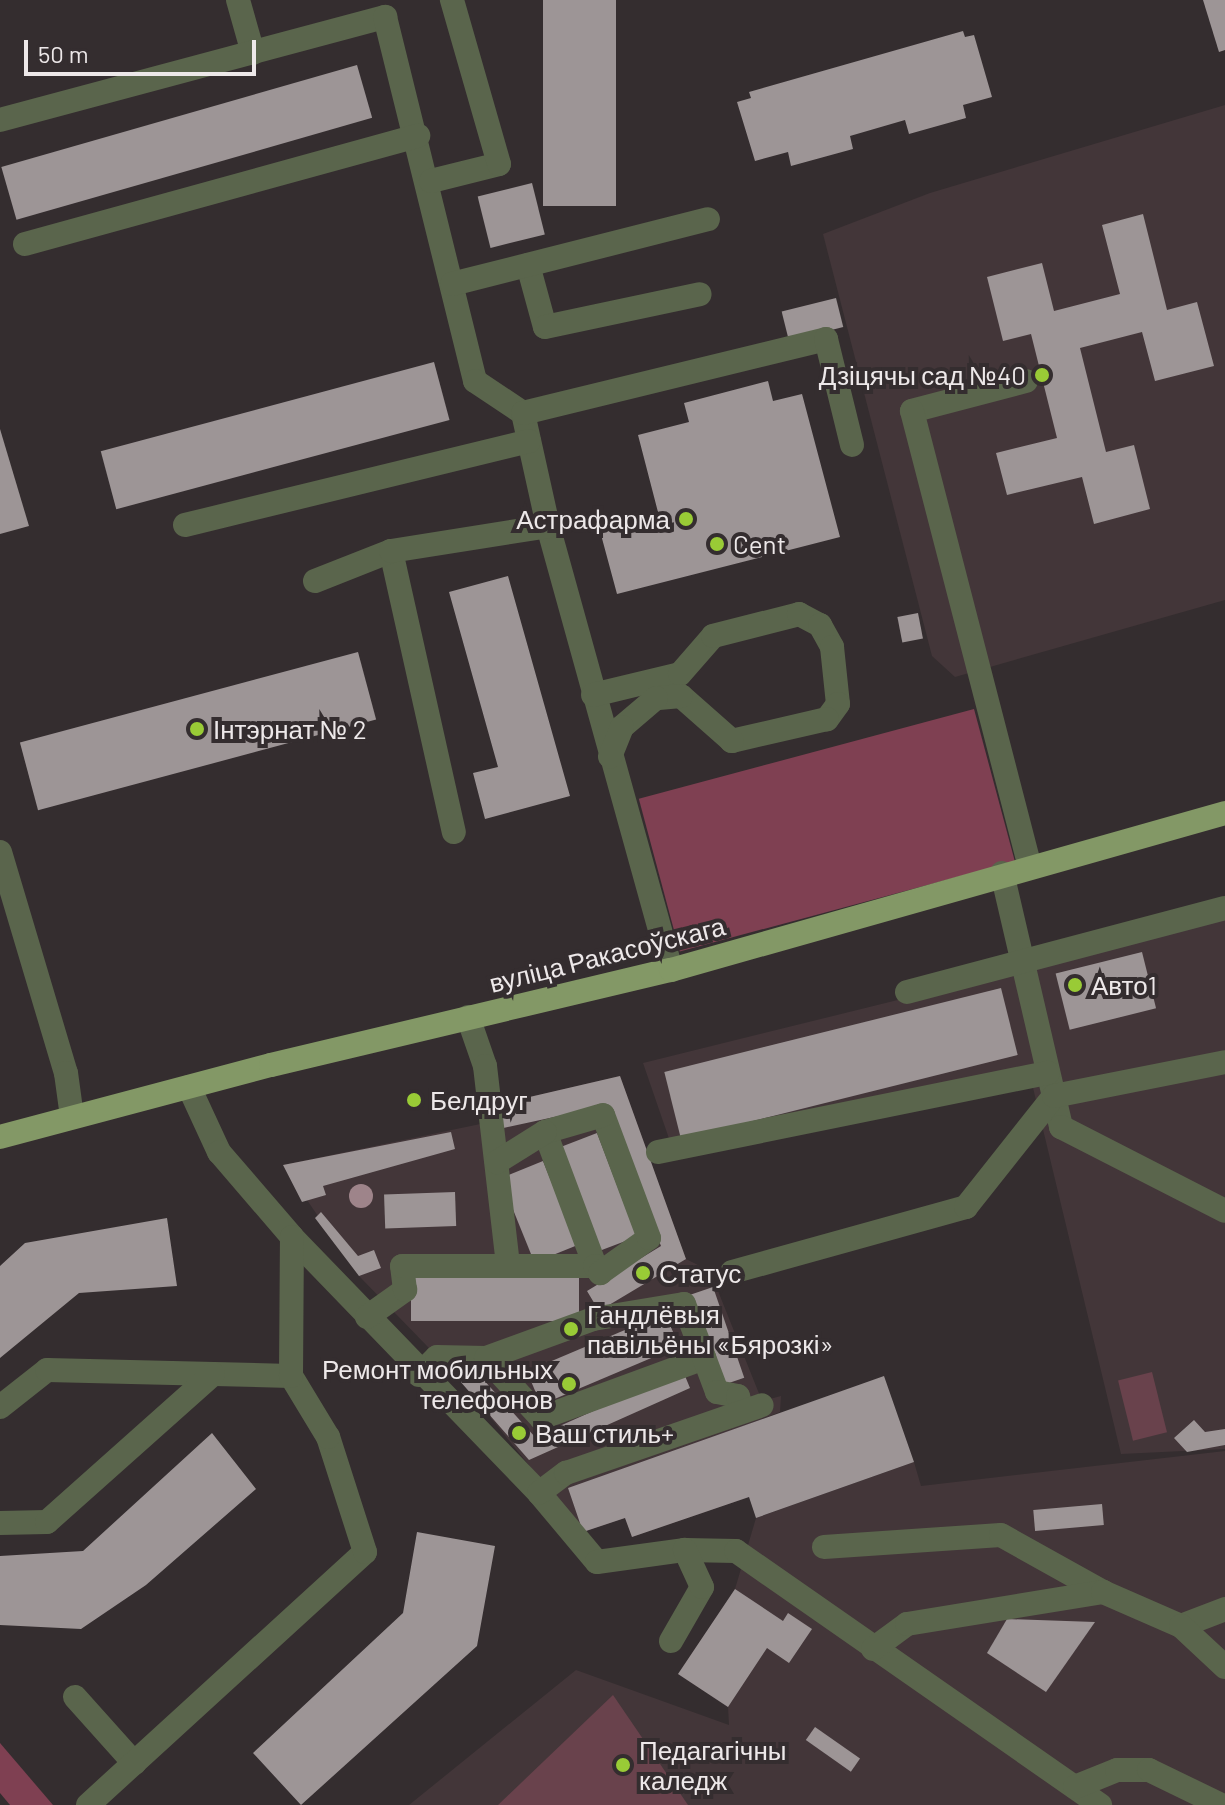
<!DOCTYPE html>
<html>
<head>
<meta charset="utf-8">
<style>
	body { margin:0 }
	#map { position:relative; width:1225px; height:1805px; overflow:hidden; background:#342d2f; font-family:Barlow,sans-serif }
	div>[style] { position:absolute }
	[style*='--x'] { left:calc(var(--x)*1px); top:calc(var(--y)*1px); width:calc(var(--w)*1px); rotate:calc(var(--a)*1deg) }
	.built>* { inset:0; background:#433639 }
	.green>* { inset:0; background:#69424c; transform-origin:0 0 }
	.forest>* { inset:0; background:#7f4052; transform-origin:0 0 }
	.building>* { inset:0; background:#9d9596; transform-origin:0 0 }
	.minor>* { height:24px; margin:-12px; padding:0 12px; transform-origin:12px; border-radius:12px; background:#5a654c }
	.major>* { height:24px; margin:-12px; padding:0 12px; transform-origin:12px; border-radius:12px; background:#839866 }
	.trees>* { width:24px; height:24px; margin:-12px; border-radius:50%; background:#9e848a }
	.dots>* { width:22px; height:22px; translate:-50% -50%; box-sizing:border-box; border:4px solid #342d2f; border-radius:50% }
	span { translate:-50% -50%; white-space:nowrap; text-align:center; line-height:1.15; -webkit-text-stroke:8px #342d2f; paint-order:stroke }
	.poi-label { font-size:26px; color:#ede8e9 }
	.right { translate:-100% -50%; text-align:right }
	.left { translate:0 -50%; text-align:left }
	.street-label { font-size:26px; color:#ede8e9 }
	.scale { position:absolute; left:24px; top:40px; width:232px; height:36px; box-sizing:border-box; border:4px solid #ede8e9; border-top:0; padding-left:10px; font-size:24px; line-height:28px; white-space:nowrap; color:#ede8e9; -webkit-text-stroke:6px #342d2f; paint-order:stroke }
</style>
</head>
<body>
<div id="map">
	<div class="built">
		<div style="clip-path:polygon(1225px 105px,1225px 600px,955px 677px,932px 656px,823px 234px,930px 193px)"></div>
		<div style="clip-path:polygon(1225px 919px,1225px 1449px,1121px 1454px,1028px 1067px,675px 1156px,643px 1063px)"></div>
		<div style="clip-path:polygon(620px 1076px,686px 1259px,710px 1271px,762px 1401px,781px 1396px,780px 1412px,726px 1433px,749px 1497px,632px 1537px,625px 1518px,583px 1532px,460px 1380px,359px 1276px,283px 1165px,490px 1122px,491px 1106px)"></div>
		<div style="clip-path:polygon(1225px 1451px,1225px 1805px,409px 1805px,576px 1670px,729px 1725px,728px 1707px,678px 1674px,735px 1589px,756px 1518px,914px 1462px,921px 1486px)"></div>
	</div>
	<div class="green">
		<div style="left:1152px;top:1372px;width:62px;height:35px;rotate:76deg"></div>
		<div style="clip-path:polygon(613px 1695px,688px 1805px,498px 1805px)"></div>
	</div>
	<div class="forest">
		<div style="left:974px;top:709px;width:158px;height:347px;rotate:75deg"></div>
		<div style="clip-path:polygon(0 1743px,53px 1805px,10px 1805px,0 1793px)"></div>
	</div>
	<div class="building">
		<div style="left:543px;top:0;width:73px;height:206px"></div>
		<div style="clip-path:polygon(1203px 0,1225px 0,1225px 50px,1219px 52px)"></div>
		<div style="clip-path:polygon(963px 31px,965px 37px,974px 35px,992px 97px,963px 105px,966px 118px,909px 134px,905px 120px,850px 136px,853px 149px,791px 166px,788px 152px,755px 161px,737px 102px,751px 98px,749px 92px)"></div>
		<div style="left:357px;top:65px;width:55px;height:370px;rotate:74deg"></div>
		<div style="left:532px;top:183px;width:53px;height:56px;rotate:76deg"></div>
		<div style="clip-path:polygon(1143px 214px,1167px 310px,1197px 302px,1214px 366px,1155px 381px,1142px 332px,1080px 348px,1106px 452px,1134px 445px,1150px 509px,1094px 524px,1082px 477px,1007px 495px,996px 453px,1057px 438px,1031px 334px,1003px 341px,987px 277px,1042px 263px,1054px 311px,1120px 294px,1102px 225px)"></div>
		<div style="left:836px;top:298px;width:30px;height:56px;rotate:76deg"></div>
		<div style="left:434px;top:362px;width:60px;height:345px;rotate:75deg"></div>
		<div style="clip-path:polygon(768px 381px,773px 401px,802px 394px,840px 537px,617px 594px,600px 531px,659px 516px,638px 435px,689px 422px,684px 403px)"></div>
		<div style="clip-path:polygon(0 429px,29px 526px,0 534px)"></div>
		<div style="clip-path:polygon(508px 576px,570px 796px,485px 819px,473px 773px,498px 767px,449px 592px)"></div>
		<div style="left:918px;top:613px;width:26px;height:21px;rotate:79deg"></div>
		<div style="left:358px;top:652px;width:70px;height:350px;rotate:75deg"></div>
		<div style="left:1142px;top:952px;width:58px;height:89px;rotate:76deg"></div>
		<div style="left:1001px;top:988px;width:69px;height:347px;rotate:76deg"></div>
		<div style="clip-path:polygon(620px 1076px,686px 1259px,599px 1311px,587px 1291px,661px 1246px,605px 1106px,499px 1129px,491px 1106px)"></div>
		<div style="clip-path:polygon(451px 1132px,455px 1149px,323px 1186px,326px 1195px,302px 1202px,283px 1165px)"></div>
		<div style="left:597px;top:1133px;width:111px;height:41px;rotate:69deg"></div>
		<div style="left:543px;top:1161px;width:91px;height:46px;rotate:68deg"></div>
		<div style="left:455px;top:1192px;width:34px;height:71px;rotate:88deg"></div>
		<div style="clip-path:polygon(321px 1212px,358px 1256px,374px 1250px,381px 1268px,359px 1276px,315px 1218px)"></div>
		<div style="clip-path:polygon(167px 1218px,177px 1286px,79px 1293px,0 1358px,0 1266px,25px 1243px)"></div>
		<div style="left:411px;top:1272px;width:168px;height:49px"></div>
		<div style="left:713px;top:1287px;width:96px;height:24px;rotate:71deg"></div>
		<div style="left:665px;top:1313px;width:36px;height:150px;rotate:67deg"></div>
		<div style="clip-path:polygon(473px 1368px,535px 1437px,683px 1371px,690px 1388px,529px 1460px,459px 1380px)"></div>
		<div style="clip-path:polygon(884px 1376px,914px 1462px,756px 1518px,749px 1497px,632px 1537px,625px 1518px,583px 1532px,568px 1488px)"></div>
		<div style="clip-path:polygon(1194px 1420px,1205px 1432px,1225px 1429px,1225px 1445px,1187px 1452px,1174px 1438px)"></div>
		<div style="clip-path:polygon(212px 1433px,256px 1489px,146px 1585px,81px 1629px,0 1625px,0 1556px,83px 1551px)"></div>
		<div style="left:1102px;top:1504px;width:21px;height:69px;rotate:85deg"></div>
		<div style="clip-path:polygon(417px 1532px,495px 1546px,477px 1646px,301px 1805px,253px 1753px,403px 1613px)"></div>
		<div style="clip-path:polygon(735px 1589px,783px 1621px,788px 1613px,812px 1629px,789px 1663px,767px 1648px,728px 1707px,678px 1674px)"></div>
		<div style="clip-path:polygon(1007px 1619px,1095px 1622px,1046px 1692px,987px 1653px)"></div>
		<div style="left:815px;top:1727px;width:55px;height:16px;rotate:35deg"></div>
	</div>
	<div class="minor">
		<div style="--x:238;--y:0;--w:55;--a:74.2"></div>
		<div style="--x:0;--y:120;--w:399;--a:-15"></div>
		<div style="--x:385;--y:17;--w:375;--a:76.1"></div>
		<div style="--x:475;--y:381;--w:58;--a:33.7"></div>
		<div style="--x:523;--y:413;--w:116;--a:77.5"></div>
		<div style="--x:548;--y:526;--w:461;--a:74.5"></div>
		<div style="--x:431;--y:181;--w:70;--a:-14"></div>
		<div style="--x:499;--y:164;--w:171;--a:-106"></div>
		<div style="--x:25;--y:244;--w:408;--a:-15.4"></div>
		<div style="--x:528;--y:265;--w:64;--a:74.7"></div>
		<div style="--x:545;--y:327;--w:158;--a:-12"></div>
		<div style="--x:452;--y:284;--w:264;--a:-14.2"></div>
		<div style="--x:1026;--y:381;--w:118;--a:165.3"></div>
		<div style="--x:912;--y:411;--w:470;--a:75.5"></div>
		<div style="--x:523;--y:413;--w:312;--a:-13.7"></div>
		<div style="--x:826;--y:339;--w:109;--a:76.2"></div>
		<div style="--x:185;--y:525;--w:354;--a:-13.7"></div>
		<div style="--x:391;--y:551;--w:288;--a:77.4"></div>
		<div style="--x:315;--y:581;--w:82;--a:-21.5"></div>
		<div style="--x:391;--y:551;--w:159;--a:-9"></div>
		<div style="--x:593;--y:695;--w:89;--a:-13.6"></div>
		<div style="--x:680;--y:674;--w:50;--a:-49"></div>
		<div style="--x:713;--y:636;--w:89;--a:-14.3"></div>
		<div style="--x:799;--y:614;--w:24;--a:28"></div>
		<div style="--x:820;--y:625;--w:25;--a:61"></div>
		<div style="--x:832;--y:647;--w:57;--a:84"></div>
		<div style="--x:838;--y:704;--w:19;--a:126"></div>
		<div style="--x:827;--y:719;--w:98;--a:167"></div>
		<div style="--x:732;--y:741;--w:68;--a:-138.6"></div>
		<div style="--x:681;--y:696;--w:25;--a:175"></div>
		<div style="--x:656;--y:698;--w:45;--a:139.5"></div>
		<div style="--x:622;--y:727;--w:32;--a:112"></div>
		<div style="--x:0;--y:852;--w:231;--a:73.4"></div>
		<div style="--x:66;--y:1073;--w:44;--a:82.2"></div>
		<div style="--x:1002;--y:873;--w:261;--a:76.9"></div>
		<div style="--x:1061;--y:1127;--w:184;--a:27.1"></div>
		<div style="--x:907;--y:992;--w:329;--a:-14.8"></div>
		<div style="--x:468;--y:1017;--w:52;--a:70.9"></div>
		<div style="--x:485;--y:1066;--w:199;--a:83.4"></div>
		<div style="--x:189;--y:1087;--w:72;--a:65.2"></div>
		<div style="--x:219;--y:1152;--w:112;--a:49.3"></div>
		<div style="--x:292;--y:1237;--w:356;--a:46"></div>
		<div style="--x:539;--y:1493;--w:90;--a:50"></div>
		<div style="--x:597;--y:1562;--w:89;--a:-7.8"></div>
		<div style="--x:685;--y:1550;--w:51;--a:1.1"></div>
		<div style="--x:736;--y:1551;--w:444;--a:34.9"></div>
		<div style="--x:545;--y:1132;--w:143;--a:69.5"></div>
		<div style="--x:658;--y:1152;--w:398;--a:-11.5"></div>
		<div style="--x:732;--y:1272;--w:243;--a:-15.5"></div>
		<div style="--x:966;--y:1207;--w:142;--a:-51.6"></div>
		<div style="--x:1054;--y:1096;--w:174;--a:-11.2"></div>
		<div style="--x:367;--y:1317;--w:47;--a:-35.4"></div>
		<div style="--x:405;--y:1290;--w:24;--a:-97"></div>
		<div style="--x:402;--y:1266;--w:193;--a:0"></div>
		<div style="--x:595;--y:1266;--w:9;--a:54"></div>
		<div style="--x:600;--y:1273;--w:60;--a:-35.5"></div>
		<div style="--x:649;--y:1238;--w:131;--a:-110.5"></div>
		<div style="--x:603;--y:1115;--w:60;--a:163.7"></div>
		<div style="--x:545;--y:1132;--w:57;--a:148"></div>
		<div style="--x:486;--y:1358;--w:81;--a:47.5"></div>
		<div style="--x:541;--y:1418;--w:174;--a:-20.2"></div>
		<div style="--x:419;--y:1375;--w:25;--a:-45"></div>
		<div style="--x:437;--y:1357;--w:49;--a:1.2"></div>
		<div style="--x:486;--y:1358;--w:114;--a:-20"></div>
		<div style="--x:593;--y:1319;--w:92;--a:-9.4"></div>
		<div style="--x:684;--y:1304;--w:94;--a:69.4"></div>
		<div style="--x:717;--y:1392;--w:21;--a:11"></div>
		<div style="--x:738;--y:1396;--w:16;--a:76"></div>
		<div style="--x:0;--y:1407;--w:60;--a:-38.2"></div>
		<div style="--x:47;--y:1370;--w:244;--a:1.4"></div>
		<div style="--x:539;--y:1493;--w:34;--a:-37"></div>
		<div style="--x:566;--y:1473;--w:207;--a:-19.1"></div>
		<div style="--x:0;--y:1523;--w:47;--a:-1.2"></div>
		<div style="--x:47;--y:1522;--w:222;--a:-41.7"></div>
		<div style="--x:824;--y:1547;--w:177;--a:-3.9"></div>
		<div style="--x:1001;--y:1535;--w:117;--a:29.2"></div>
		<div style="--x:1181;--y:1626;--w:47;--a:-21.1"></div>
		<div style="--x:671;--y:1641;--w:62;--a:-60.1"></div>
		<div style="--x:702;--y:1587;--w:41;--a:-114.7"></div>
		<div style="--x:873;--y:1649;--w:42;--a:-36.3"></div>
		<div style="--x:907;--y:1624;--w:199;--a:-9.3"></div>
		<div style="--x:1103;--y:1592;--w:85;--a:23.6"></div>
		<div style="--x:1181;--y:1626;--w:60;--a:43"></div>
		<div style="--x:75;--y:1697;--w:89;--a:48.2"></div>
		<div style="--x:1075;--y:1787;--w:45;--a:-22"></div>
		<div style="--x:1117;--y:1770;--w:32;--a:0"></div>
		<div style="--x:1149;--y:1770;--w:80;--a:25.9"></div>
		<div style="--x:88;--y:1805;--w:375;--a:-42.4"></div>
		<div style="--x:365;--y:1552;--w:121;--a:-107.8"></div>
		<div style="--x:328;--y:1437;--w:71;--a:-121.2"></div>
		<div style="--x:291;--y:1376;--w:139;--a:-89.6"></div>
	</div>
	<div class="major">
		<div style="--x:0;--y:1137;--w:280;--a:-14.9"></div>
		<div style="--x:271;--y:1065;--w:411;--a:-13.4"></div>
		<div style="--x:671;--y:970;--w:576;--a:-15.82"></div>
	</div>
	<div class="trees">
		<div style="left:361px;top:1196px"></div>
	</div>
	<div class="dots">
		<div style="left:1042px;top:375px;background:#99cb36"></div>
		<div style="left:686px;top:519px;background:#99cb36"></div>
		<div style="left:717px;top:544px;background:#99cb36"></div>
		<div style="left:197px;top:729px;background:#99cb36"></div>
		<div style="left:1075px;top:985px;background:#99cb36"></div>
		<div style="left:414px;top:1100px;background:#99cb36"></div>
		<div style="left:643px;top:1273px;background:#99cb36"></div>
		<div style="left:571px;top:1329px;background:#99cb36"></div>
		<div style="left:569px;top:1384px;background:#99cb36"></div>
		<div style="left:519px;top:1433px;background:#99cb36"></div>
		<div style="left:623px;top:1765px;background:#99cb36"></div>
	</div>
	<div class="poi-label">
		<span class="right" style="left:1026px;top:375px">Дзіцячы сад №40</span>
		<span class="right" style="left:670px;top:519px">Астрафарма</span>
		<span class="left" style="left:733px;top:544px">Cent</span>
		<span class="left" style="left:213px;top:729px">Інтэрнат № 2</span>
		<span class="left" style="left:1091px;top:985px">Авто1</span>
		<span class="left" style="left:430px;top:1100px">Белдруг</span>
		<span class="left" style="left:659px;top:1273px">Статус</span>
		<span class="left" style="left:587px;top:1329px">Гандлёвыя<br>павільёны «Бярозкі»</span>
		<span class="right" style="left:553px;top:1384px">Ремонт мобильных<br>телефонов</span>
		<span class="left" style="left:535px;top:1433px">Ваш стиль+</span>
		<span class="left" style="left:639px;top:1765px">Педагагічны<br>каледж</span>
	</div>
	<div class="street-label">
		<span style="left:607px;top:954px;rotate:-14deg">вуліца Ракасоўскага</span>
	</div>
	<div class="scale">50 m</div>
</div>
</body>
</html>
